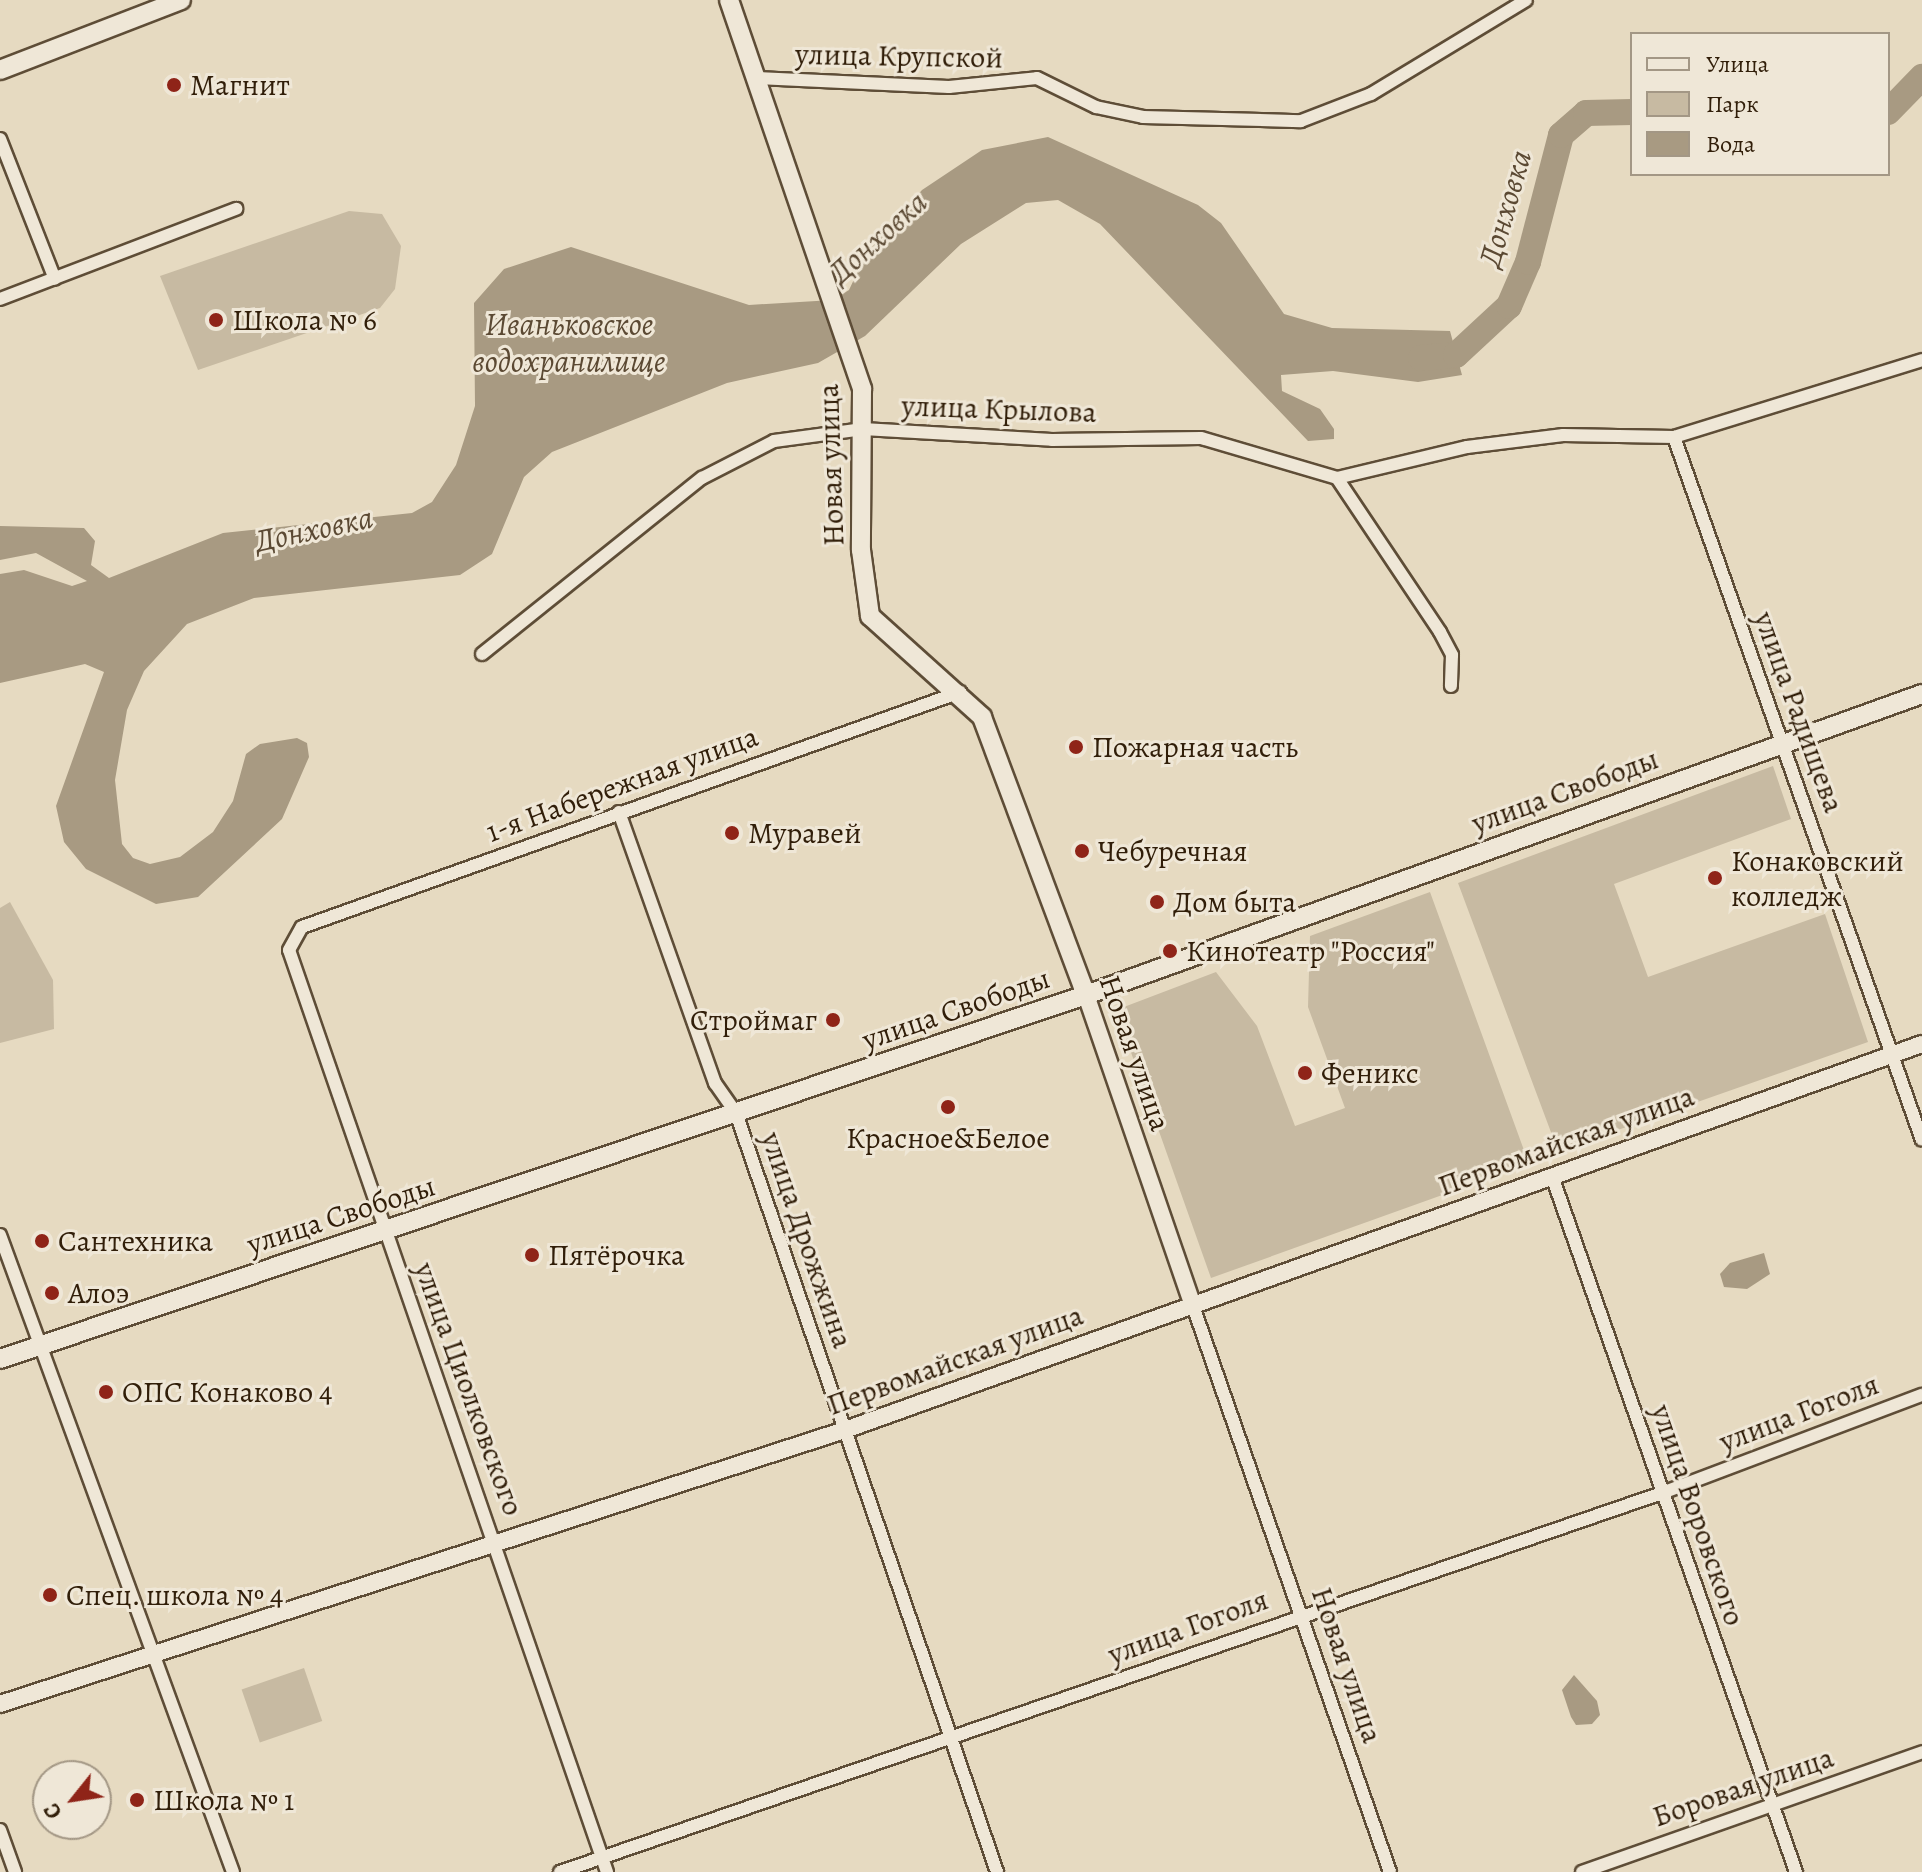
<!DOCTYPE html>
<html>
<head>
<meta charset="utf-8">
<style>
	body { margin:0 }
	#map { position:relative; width:1922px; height:1872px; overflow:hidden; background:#e6dac1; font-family:Alegreya,serif }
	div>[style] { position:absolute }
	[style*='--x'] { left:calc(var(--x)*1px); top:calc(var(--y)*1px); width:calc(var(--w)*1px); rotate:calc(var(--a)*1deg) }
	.green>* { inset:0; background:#c7baa2; transform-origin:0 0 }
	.water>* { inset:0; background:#a89a82 }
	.river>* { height:26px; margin:-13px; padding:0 13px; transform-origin:13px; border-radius:13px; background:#a89a82 }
	.roads { filter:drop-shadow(2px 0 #5e4d37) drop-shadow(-2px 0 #5e4d37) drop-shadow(0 2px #5e4d37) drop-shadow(0 -2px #5e4d37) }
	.minor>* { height:12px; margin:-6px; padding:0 6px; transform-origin:6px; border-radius:6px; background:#efe7d7 }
	.tertiary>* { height:16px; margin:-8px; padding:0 8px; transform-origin:8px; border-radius:8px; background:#efe7d7 }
	.secondary>* { height:18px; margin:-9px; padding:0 9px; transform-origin:9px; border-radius:9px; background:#efe7d7 }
	.dots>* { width:22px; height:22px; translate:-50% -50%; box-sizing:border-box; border:4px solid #efe7d7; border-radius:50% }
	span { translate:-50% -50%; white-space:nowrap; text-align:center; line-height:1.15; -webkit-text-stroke:6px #efe7d7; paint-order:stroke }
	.street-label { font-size:30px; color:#311e09 }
	.poi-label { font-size:30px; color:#311e09 }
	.left { translate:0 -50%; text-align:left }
	.right { translate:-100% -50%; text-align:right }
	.water-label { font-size:32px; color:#5b4933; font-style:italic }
	.legend { position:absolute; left:1630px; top:32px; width:260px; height:144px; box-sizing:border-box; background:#efe7d7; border:2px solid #a39785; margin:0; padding:10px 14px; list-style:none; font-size:24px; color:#311e09 }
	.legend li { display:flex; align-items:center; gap:16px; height:40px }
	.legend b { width:40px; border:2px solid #a39785 }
	.north { position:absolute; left:32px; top:1760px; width:80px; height:80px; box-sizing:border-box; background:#efe7d7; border:2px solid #a39785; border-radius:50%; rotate:240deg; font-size:22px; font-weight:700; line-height:32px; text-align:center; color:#311e09 }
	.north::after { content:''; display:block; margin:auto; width:28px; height:36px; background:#8f2418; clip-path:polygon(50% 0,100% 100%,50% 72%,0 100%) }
</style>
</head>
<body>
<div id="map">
	<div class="green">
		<div style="clip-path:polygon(349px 211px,382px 214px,401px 246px,395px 289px,380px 308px,198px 370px,160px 276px)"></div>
		<div style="clip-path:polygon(1773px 766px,1791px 819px,1614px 884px,1648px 977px,1825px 914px,1868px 1042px,1558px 1151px,1458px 883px)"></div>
		<div style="clip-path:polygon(1430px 892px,1529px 1164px,1211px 1278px,1116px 1010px,1216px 972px,1257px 1026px,1295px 1126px,1345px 1108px,1308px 1007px,1310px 936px)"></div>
		<div style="clip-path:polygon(10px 902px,53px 980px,54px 1029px,0 1043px,0 908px)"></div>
		<div style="left:304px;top:1668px;width:56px;height:66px;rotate:71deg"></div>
	</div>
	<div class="water">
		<div style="clip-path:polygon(1048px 137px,1198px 205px,1221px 223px,1284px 314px,1332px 328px,1450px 331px,1462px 375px,1418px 382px,1333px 371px,1281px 375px,1282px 391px,1320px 409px,1334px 429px,1334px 439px,1308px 441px,1100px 224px,1058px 200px,1026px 203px,961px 244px,865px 336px,818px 363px,727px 383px,552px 452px,524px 477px,492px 554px,460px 575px,254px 598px,187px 624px,144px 671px,127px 710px,115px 780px,122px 844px,133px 858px,150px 864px,180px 857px,213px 832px,233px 801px,246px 754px,260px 744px,297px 738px,307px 743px,309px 757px,282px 819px,198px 897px,156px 904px,86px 869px,64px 842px,56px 806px,104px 672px,85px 664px,0 683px,0 574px,24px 570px,72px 586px,87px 581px,36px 553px,0 560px,0 526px,84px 528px,95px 541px,91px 565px,109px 578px,223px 533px,412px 513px,432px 502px,456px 465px,475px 406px,474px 303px,504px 269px,571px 247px,749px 305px,833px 300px,849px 290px,866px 254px,922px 190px,982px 150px)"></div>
		<div style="clip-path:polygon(1764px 1253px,1770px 1274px,1747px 1289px,1724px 1287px,1720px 1274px,1730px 1263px)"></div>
		<div style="clip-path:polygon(1574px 1675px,1597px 1701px,1600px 1715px,1592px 1724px,1576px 1725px,1571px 1717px,1562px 1690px)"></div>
	</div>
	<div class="river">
		<div style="--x:1888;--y:112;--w:49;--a:-45.8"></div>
		<div style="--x:1421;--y:358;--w:35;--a:-5"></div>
		<div style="--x:1456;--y:355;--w:72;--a:-42.8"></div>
		<div style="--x:1509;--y:306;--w:48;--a:-66.6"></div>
		<div style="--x:1528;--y:262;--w:131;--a:-75.4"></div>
		<div style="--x:1561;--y:135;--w:33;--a:-41"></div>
		<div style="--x:1586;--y:113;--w:46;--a:-1.2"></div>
	</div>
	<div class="roads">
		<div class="minor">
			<div style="--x:757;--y:78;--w:192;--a:2.7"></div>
			<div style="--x:949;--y:87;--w:88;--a:-5.8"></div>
			<div style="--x:1037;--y:78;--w:66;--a:26.2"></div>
			<div style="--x:1096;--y:107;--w:48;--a:12"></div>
			<div style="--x:1143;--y:117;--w:158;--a:1.5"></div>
			<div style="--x:1301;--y:121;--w:75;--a:-21.1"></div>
			<div style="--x:1371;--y:94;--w:181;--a:-31.2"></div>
			<div style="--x:0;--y:139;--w:150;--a:68.6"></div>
			<div style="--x:0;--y:299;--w:253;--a:-20.9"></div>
			<div style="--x:1674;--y:437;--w:745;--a:70.57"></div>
			<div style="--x:1337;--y:478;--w:134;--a:-13.4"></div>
			<div style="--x:1467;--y:447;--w:97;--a:-7.1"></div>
			<div style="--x:1563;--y:435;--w:111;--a:1"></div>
			<div style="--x:1674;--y:437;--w:260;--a:-17.2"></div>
			<div style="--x:482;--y:654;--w:282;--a:-38.7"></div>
			<div style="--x:702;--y:478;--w:81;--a:-27.2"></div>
			<div style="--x:774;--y:441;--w:90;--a:-7.7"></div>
			<div style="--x:863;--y:429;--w:189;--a:3.3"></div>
			<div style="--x:1052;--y:440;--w:149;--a:-0.8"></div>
			<div style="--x:1201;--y:438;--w:142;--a:16.4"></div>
			<div style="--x:1337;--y:478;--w:185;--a:56.2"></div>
			<div style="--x:1440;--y:632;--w:26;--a:62"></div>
			<div style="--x:1452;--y:655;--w:31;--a:92"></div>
			<div style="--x:619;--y:812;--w:288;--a:70.5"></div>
			<div style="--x:715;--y:1083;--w:37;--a:55"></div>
			<div style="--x:736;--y:1113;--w:803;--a:71.02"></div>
			<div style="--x:1552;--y:1176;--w:738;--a:70.68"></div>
			<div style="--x:0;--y:1235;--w:678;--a:69.91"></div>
			<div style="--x:1192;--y:1303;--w:602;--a:70.81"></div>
			<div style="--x:0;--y:1830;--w:45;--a:70.3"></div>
			<div style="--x:560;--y:1872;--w:1165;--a:-18.98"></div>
			<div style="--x:1662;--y:1493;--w:278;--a:-20.7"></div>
			<div style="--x:607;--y:1872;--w:975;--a:-109.03"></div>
			<div style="--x:289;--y:950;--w:26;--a:-61"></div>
			<div style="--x:302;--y:927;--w:699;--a:-19.65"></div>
			<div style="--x:1582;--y:1872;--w:361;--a:-19.4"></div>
		</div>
		<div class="tertiary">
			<div style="--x:1086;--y:995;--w:326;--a:71"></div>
			<div style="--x:0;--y:1704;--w:888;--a:-17.97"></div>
			<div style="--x:845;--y:1430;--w:1144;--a:-19.72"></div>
		</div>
		<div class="secondary">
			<div style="--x:729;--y:0;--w:411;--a:71.1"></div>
			<div style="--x:862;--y:389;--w:161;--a:90.4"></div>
			<div style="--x:861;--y:550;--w:67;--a:82.2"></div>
			<div style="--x:870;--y:616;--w:151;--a:42"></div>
			<div style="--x:982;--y:717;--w:297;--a:69.5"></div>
			<div style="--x:0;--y:70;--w:194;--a:-21.1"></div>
			<div style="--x:0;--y:1359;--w:1145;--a:-18.53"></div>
			<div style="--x:1086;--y:995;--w:889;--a:-19.8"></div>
		</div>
	</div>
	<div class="dots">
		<div style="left:174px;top:85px;background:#8f2418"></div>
		<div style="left:216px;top:320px;background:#8f2418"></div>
		<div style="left:1076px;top:747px;background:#8f2418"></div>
		<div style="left:732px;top:833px;background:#8f2418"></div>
		<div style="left:1082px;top:851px;background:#8f2418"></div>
		<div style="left:1715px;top:878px;background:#8f2418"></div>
		<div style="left:1157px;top:902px;background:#8f2418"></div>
		<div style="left:1170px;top:951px;background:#8f2418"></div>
		<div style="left:833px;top:1020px;background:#8f2418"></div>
		<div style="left:1305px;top:1073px;background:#8f2418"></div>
		<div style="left:948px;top:1107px;background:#8f2418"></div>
		<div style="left:42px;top:1241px;background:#8f2418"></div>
		<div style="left:532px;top:1255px;background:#8f2418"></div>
		<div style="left:52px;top:1293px;background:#8f2418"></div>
		<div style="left:106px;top:1392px;background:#8f2418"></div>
		<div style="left:50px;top:1595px;background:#8f2418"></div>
		<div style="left:137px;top:1800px;background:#8f2418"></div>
	</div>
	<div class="street-label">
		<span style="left:899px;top:56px;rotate:1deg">улица Крупской</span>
		<span style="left:999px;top:409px;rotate:2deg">улица Крылова</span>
		<span style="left:831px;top:465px;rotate:-92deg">Новая улица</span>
		<span style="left:1799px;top:712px;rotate:70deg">улица Радищева</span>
		<span style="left:622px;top:784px;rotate:-20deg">1-я Набережная улица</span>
		<span style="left:1565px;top:791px;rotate:-20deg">улица Свободы</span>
		<span style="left:956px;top:1009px;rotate:-19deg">улица Свободы</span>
		<span style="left:1135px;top:1053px;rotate:71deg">Новая улица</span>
		<span style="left:1566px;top:1141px;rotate:-20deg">Первомайская улица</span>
		<span style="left:341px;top:1215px;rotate:-18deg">улица Свободы</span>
		<span style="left:807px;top:1240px;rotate:71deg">улица Дрожжина</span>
		<span style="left:955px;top:1360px;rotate:-20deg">Первомайская улица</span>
		<span style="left:469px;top:1389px;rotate:70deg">улица Циолковского</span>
		<span style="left:1799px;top:1413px;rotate:-21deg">улица Гоголя</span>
		<span style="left:1698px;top:1515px;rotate:71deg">улица Воровского</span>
		<span style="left:1188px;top:1627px;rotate:-20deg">улица Гоголя</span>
		<span style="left:1347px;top:1665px;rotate:71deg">Новая улица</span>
		<span style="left:1743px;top:1787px;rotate:-19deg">Боровая улица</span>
	</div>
	<div class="poi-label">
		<span class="left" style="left:190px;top:85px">Магнит</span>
		<span class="left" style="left:232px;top:320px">Школа № 6</span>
		<span class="left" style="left:1092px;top:747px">Пожарная часть</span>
		<span class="left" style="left:748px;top:833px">Муравей</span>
		<span class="left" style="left:1098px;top:851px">Чебуречная</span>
		<span class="left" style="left:1731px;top:878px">Конаковский<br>колледж</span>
		<span class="left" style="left:1173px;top:902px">Дом быта</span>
		<span class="left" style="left:1186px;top:951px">Кинотеатр "Россия"</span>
		<span class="right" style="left:817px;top:1020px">Строймаг</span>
		<span class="left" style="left:1321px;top:1073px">Феникс</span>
		<span style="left:948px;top:1138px">Красное&amp;Белое</span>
		<span class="left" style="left:58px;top:1241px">Сантехника</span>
		<span class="left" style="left:548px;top:1255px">Пятёрочка</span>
		<span class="left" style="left:68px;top:1293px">Алоэ</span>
		<span class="left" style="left:122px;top:1392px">ОПС Конаково 4</span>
		<span class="left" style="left:66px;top:1595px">Спец. школа № 4</span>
		<span class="left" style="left:153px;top:1800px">Школа № 1</span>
	</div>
	<div class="water-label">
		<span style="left:1505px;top:208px;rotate:-74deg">Донховка</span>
		<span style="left:878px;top:237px;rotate:-42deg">Донховка</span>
		<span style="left:569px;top:343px">Иваньковское<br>водохранилище</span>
		<span style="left:314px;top:529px;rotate:-12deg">Донховка</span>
	</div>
	<ul class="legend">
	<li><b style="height:10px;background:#efe7d7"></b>Улица</li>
	<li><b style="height:22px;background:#c7baa2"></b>Парк</li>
	<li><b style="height:22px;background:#a89a82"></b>Вода</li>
	</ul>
	<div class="north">С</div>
</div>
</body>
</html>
